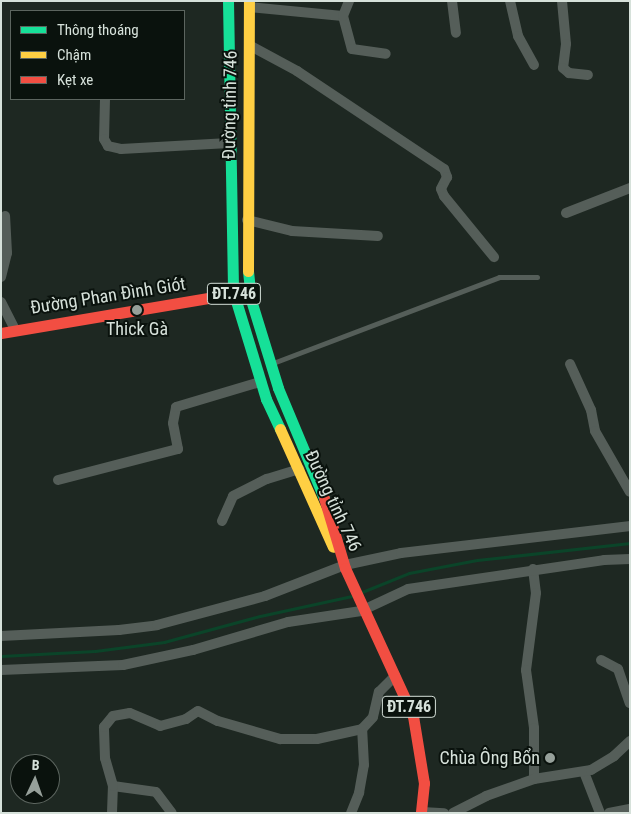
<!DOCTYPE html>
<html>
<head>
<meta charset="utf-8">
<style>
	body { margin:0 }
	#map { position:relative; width:631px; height:814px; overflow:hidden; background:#1e2822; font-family:"Roboto Condensed",sans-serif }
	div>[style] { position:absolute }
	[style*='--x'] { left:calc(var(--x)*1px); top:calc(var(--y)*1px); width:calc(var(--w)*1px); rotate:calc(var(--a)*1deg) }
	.stream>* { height:3px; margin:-1.5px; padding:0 1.5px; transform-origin:1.5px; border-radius:1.5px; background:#0b4429 }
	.lane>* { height:5px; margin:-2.5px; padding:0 2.5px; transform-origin:2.5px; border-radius:2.5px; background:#555e59 }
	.street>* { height:10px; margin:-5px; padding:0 5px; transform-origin:5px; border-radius:5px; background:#555e59 }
	.fast>* { height:11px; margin:-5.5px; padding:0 5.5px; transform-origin:5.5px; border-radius:5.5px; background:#16e098 }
	.slow>* { height:11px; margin:-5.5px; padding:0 5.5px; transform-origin:5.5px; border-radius:5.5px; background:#ffcf43 }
	.jam>* { height:11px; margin:-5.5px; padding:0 5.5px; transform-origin:5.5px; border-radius:5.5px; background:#f24e42 }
	.dots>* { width:14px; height:14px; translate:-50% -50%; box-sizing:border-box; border:2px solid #0a120d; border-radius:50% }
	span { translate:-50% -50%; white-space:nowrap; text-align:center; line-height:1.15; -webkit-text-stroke:4px #0a120d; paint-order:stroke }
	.shield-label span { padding:1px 4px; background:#0a120d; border:1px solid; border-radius:4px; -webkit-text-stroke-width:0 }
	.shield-label { font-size:16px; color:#d6e1da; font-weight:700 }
	.street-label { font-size:18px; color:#d6e1da }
	.poi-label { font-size:18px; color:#d6e1da }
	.right { translate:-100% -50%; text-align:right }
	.frame { position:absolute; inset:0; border:2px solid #d6e1da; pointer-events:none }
	.legend { position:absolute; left:10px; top:10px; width:175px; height:90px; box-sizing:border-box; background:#0a120d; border:1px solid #5c655f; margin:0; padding:6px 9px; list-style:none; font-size:15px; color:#d6e1da }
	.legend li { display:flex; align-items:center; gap:10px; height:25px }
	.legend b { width:25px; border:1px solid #5c655f }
	.north { position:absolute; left:10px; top:754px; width:50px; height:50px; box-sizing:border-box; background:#0a120d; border:1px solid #5c655f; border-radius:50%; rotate:3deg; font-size:14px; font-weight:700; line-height:20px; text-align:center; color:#d6e1da }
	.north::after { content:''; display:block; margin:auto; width:18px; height:22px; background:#96a09a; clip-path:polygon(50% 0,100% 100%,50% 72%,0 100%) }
</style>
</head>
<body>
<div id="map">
	<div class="stream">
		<div style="--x:362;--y:592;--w:51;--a:-22"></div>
		<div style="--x:409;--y:573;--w:69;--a:-10.8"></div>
		<div style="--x:477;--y:560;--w:154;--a:-6.3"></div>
		<div style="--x:1;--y:656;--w:94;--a:-3"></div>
		<div style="--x:95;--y:651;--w:70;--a:-7.4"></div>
		<div style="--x:164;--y:642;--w:99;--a:-15.2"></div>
		<div style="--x:260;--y:616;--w:94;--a:-12.3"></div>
	</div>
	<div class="lane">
		<div style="--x:273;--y:363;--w:242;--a:-20.8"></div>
		<div style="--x:499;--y:277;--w:38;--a:0"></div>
	</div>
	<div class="street">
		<div style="--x:452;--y:1;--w:32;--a:83"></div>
		<div style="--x:510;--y:1;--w:36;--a:77"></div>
		<div style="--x:518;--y:36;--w:33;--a:61"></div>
		<div style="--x:562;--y:1;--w:43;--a:84.7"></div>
		<div style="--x:566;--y:44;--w:24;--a:97"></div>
		<div style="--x:563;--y:68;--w:8;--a:40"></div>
		<div style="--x:569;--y:73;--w:19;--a:6"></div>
		<div style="--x:249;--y:7;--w:94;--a:5.5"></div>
		<div style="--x:343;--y:16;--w:34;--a:75"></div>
		<div style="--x:352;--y:49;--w:34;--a:8"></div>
		<div style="--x:343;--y:16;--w:16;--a:-68"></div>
		<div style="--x:249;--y:45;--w:55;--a:28.4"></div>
		<div style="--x:297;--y:71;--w:177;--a:33.7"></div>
		<div style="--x:444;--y:169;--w:9;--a:69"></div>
		<div style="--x:447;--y:177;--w:13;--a:117"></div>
		<div style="--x:441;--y:189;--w:8;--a:67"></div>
		<div style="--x:444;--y:196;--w:79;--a:50.7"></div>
		<div style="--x:105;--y:99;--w:40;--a:91.4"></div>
		<div style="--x:104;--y:139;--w:8;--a:60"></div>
		<div style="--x:108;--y:146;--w:13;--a:13"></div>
		<div style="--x:121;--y:149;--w:108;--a:-3.2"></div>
		<div style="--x:566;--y:213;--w:69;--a:-21.3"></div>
		<div style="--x:247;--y:220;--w:46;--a:13.7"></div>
		<div style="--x:292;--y:231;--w:86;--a:3.3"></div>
		<div style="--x:1;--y:277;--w:25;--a:-76"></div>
		<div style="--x:7;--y:253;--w:37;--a:-93"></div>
		<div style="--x:1;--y:302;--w:30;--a:63"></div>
		<div style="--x:570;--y:364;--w:51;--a:65.5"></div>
		<div style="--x:591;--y:410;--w:21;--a:79"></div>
		<div style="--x:595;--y:431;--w:70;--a:60.2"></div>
		<div style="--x:58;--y:480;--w:124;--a:-14.5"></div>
		<div style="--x:178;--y:449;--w:26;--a:-101"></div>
		<div style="--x:173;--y:423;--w:16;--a:-79"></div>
		<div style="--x:176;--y:407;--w:88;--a:-16.6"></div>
		<div style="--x:222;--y:521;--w:27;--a:-66"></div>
		<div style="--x:233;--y:496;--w:38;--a:-27"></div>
		<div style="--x:267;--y:479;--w:34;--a:-17"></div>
		<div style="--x:533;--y:569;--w:24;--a:83"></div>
		<div style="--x:536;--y:593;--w:78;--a:97.4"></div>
		<div style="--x:526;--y:670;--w:59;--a:82.1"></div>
		<div style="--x:534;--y:728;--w:51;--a:90"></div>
		<div style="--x:1;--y:636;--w:118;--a:-2.9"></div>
		<div style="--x:119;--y:630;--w:38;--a:-7"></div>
		<div style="--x:157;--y:625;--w:112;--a:-15"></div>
		<div style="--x:265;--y:596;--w:86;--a:-21.2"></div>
		<div style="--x:345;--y:565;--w:57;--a:-12.1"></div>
		<div style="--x:401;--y:553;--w:231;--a:-6.7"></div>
		<div style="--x:601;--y:660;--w:19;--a:28"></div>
		<div style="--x:618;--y:669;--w:36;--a:71"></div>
		<div style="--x:1;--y:670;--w:122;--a:-2.3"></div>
		<div style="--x:123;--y:665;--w:72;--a:-12.1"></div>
		<div style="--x:193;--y:650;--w:99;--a:-16.4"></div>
		<div style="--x:288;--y:622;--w:74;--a:-8.6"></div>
		<div style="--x:361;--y:611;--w:52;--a:-25.1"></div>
		<div style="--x:408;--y:589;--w:198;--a:-8.4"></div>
		<div style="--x:604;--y:560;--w:26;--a:-2"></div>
		<div style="--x:584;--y:772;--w:44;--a:68.7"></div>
		<div style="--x:113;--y:786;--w:43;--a:7.9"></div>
		<div style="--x:156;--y:792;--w:26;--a:53"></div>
		<div style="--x:422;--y:812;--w:22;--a:3"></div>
		<div style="--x:112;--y:813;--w:27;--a:-88"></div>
		<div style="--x:113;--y:786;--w:29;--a:-106"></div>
		<div style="--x:105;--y:758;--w:31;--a:-92"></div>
		<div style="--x:104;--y:727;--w:14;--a:-51"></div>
		<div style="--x:113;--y:716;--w:17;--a:-10"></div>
		<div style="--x:130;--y:713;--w:33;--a:23"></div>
		<div style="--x:160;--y:726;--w:27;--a:-15"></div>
		<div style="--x:186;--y:719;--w:14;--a:-34"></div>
		<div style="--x:198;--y:711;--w:22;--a:27"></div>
		<div style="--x:218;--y:721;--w:65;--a:16.2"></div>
		<div style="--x:280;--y:739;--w:37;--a:0"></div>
		<div style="--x:317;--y:739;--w:46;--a:-12.5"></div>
		<div style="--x:362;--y:729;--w:16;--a:-47"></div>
		<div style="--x:373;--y:717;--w:26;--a:-77"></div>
		<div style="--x:379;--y:692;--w:23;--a:-45"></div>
		<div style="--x:351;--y:813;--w:22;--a:-68"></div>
		<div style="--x:359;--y:793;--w:28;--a:-80"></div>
		<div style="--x:364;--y:765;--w:36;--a:-93"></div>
		<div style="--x:453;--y:813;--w:37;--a:-27"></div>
		<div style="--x:486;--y:796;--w:51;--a:-19.5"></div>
		<div style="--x:534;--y:779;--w:58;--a:-9"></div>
		<div style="--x:591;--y:770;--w:27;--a:-31"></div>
		<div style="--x:614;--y:756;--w:22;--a:-43"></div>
		<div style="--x:609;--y:813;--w:21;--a:-11"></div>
	</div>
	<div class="fast">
		<div style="--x:228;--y:1;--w:290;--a:89"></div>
		<div style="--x:233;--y:291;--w:113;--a:73"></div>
		<div style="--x:266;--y:399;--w:33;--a:65"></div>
		<div style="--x:248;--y:271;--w:29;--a:84"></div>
		<div style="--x:251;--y:300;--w:92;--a:72.9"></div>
		<div style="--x:278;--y:388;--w:119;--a:67.3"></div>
	</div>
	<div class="slow">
		<div style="--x:248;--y:271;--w:270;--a:-89.8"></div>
		<div style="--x:280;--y:429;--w:129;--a:65.8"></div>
	</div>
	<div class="jam">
		<div style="--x:1;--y:333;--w:246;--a:-9.6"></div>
		<div style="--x:324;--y:498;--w:73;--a:73.3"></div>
		<div style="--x:345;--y:568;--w:163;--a:65.3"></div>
		<div style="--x:413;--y:716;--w:68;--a:80.7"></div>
		<div style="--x:424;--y:783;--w:30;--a:96"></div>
	</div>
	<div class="dots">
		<div style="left:137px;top:310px;background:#96a09a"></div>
		<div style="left:550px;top:758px;background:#96a09a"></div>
	</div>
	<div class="shield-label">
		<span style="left:234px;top:294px">ĐT.746</span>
		<span style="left:409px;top:707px">ĐT.746</span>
	</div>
	<div class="street-label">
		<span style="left:230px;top:105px;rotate:-89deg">Đường tỉnh 746</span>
		<span style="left:108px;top:296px;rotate:-9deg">Đường Phan Đình Giót</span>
		<span style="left:333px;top:501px;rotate:65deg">Đường tỉnh 746</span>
	</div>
	<div class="poi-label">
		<span style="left:137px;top:329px">Thick Gà</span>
		<span class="right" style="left:540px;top:758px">Chùa Ông Bổn</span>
	</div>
	<div class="frame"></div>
	<ul class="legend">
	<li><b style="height:6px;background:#16e098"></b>Thông thoáng</li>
	<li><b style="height:6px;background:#ffcf43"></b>Chậm</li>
	<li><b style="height:6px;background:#f24e42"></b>Kẹt xe</li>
	</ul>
	<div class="north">B</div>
</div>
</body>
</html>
